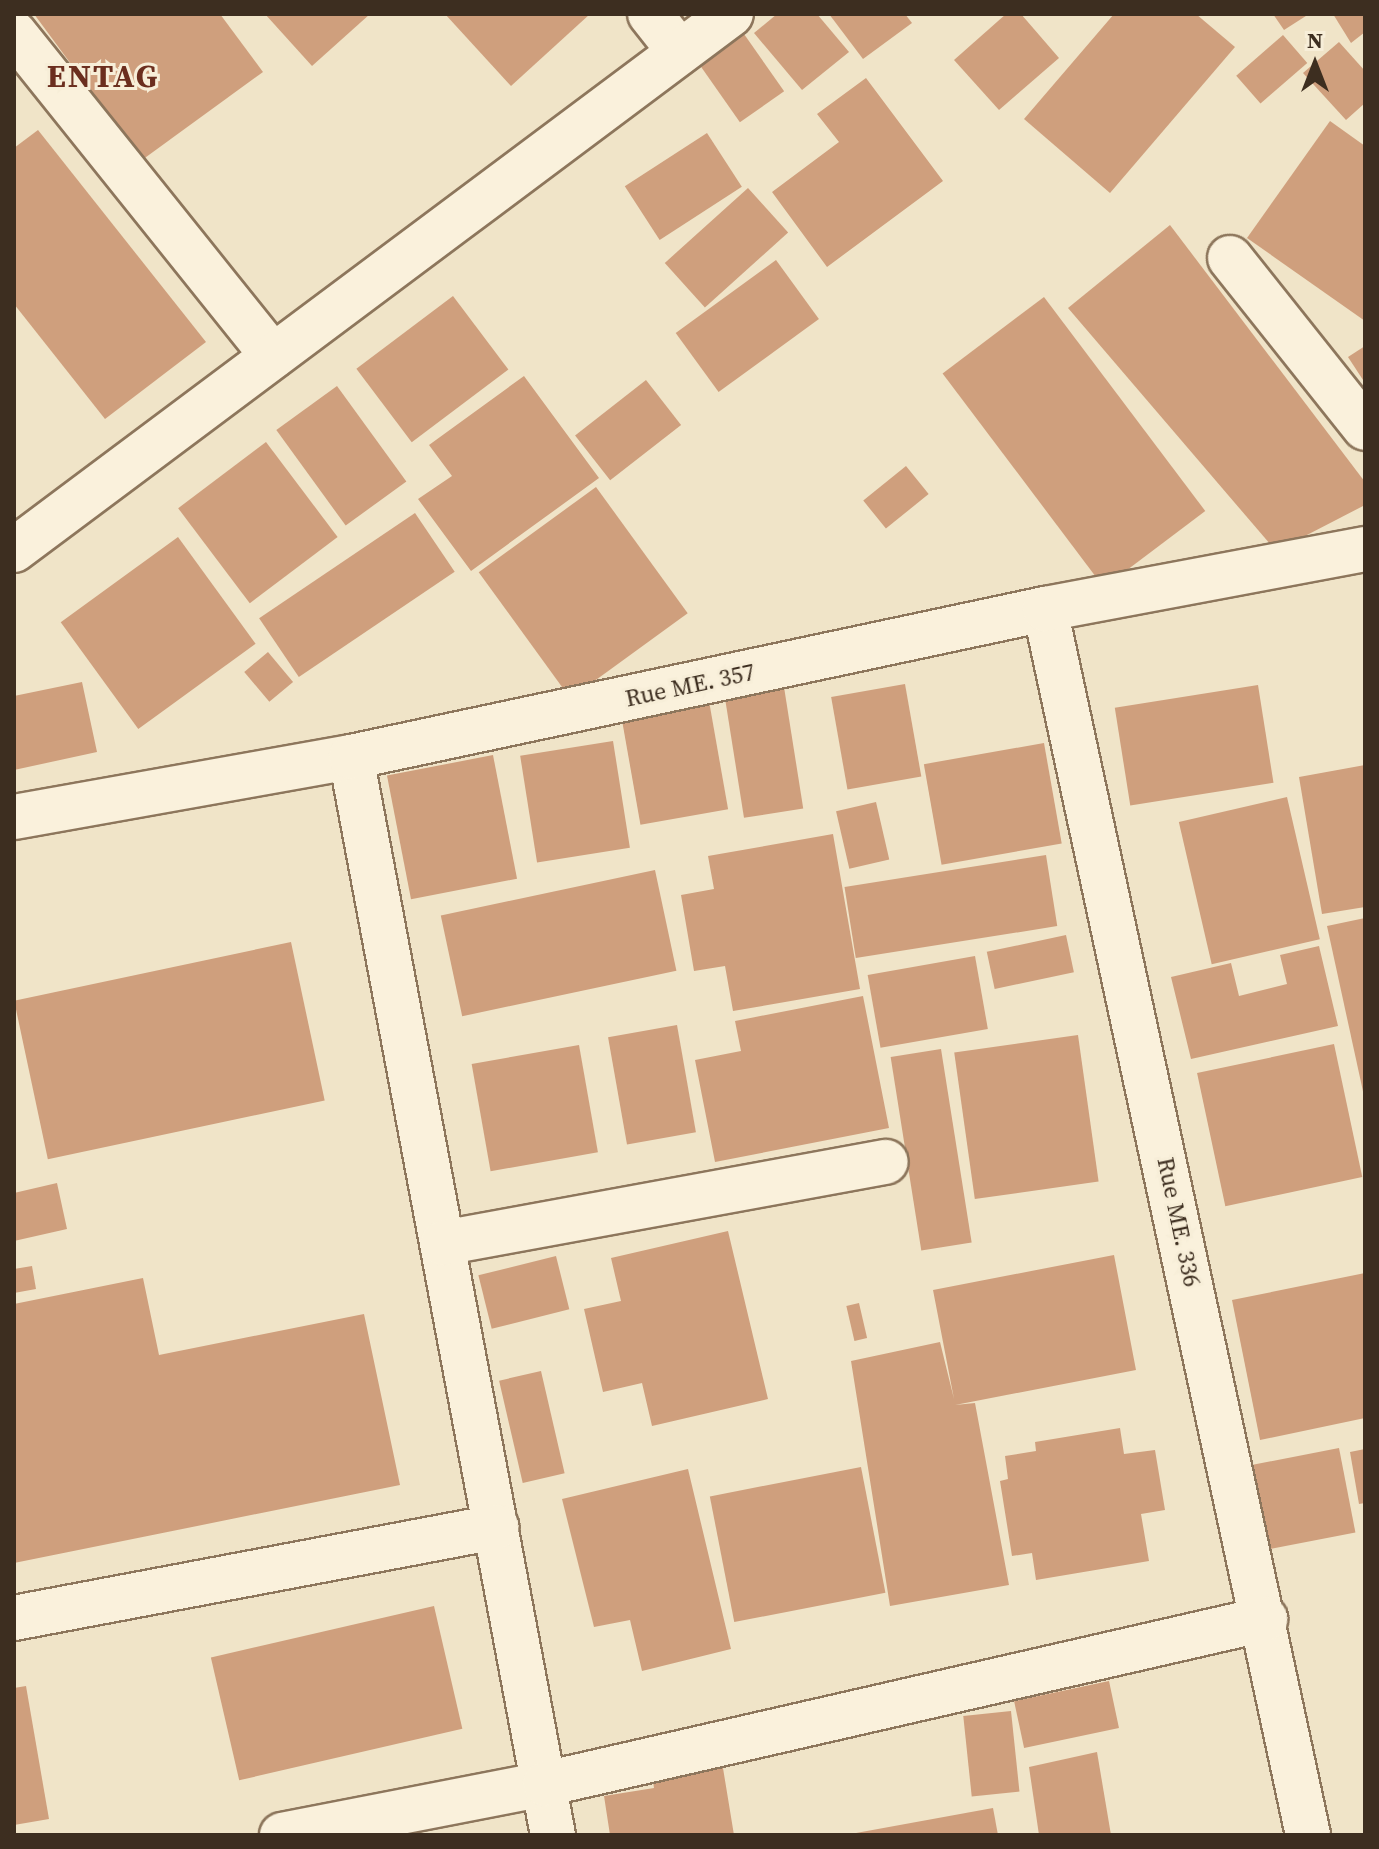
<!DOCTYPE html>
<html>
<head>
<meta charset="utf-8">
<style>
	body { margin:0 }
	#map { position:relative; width:1379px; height:1849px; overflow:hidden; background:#f0e4c8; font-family:"Source Serif 4",serif }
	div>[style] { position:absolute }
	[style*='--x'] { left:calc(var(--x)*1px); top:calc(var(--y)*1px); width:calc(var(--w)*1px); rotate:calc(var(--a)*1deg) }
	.building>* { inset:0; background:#cf9f7d; transform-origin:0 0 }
	.roads { filter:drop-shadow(2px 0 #8d765c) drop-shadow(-2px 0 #8d765c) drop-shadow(0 2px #8d765c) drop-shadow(0 -2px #8d765c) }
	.minor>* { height:44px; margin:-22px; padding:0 22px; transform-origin:22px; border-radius:22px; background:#faf1dc }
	span { translate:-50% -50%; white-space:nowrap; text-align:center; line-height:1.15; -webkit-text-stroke:6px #f7eed8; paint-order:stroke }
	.street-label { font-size:24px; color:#3d2e20 }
	.district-label { font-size:32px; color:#6b2e1e; font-weight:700; letter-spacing:2px }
	.frame { position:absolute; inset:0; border:16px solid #3d2e20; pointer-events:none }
	.north { position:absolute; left:1275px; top:24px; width:80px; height:80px; -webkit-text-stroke:6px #f7eed8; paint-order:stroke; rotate:0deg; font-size:22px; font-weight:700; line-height:32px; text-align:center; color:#3d2e20 }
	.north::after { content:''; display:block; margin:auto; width:28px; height:36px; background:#3d2e20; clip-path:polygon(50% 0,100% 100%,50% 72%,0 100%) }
</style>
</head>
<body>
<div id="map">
	<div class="building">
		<div style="clip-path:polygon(34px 14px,220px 14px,263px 72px,142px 160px)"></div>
		<div style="clip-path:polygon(265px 14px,370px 14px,312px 66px)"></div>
		<div style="clip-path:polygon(445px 14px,590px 14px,511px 86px)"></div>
		<div style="clip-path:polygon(777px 14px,817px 14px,849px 52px,802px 90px,754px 33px)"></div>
		<div style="clip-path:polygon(829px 14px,905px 14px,912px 23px,863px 59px)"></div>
		<div style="clip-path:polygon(1006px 14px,1021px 14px,1059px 58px,999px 110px,954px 60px)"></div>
		<div style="clip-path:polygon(1114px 14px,1196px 14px,1235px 47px,1110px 193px,1024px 119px)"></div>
		<div style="clip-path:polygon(1273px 14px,1309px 14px,1284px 30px)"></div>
		<div style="clip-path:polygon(1333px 14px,1365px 14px,1365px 32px,1351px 43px)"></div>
		<div style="left:744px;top:34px;width:70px;height:54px;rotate:55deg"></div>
		<div style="left:1283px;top:35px;width:37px;height:62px;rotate:49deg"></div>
		<div style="clip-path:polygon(1339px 42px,1365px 71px,1365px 103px,1346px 120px,1303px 73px)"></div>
		<div style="clip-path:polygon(866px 78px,943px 181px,827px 267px,772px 192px,839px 142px,817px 114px)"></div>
		<div style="clip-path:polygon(1330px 121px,1365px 146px,1365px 321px,1247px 238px)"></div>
		<div style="clip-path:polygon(38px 130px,206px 342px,105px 419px,14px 304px,14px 148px)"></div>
		<div style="left:707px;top:133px;width:64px;height:98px;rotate:57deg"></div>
		<div style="left:748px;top:188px;width:60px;height:112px;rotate:48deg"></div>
		<div style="clip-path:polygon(1170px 225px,1365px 482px,1365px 505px,1276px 551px,1068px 308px)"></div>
		<div style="left:776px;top:260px;width:73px;height:124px;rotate:54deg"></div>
		<div style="left:453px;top:296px;width:92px;height:121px;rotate:53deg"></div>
		<div style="left:1044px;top:297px;width:268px;height:127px;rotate:53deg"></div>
		<div style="clip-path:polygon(1365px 346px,1365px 383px,1348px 357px)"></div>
		<div style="clip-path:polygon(524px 376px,599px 478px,471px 571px,418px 499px,452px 476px,429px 445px)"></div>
		<div style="left:646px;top:380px;width:57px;height:90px;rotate:52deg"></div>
		<div style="left:337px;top:386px;width:118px;height:75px;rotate:54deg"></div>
		<div style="left:266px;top:442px;width:119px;height:110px;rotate:53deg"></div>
		<div style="left:906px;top:466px;width:36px;height:55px;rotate:51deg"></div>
		<div style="left:596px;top:487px;width:156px;height:145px;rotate:54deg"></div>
		<div style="left:415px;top:513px;width:71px;height:188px;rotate:56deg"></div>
		<div style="left:178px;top:537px;width:132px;height:145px;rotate:54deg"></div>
		<div style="left:268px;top:652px;width:39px;height:31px;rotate:50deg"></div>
		<div style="clip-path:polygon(82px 682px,97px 752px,14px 770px,14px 696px)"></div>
		<div style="left:905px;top:684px;width:94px;height:75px;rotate:80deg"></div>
		<div style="left:1258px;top:685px;width:99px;height:145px;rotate:81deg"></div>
		<div style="left:784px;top:687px;width:123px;height:60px;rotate:81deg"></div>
		<div style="left:709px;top:701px;width:110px;height:89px;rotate:80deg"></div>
		<div style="left:613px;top:741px;width:108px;height:94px;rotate:81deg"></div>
		<div style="left:1044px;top:743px;width:102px;height:122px;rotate:80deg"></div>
		<div style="left:493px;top:755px;width:126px;height:108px;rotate:79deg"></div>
		<div style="clip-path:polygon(1365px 765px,1365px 907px,1322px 914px,1299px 777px)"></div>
		<div style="left:1287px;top:797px;width:146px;height:111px;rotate:77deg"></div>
		<div style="left:876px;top:802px;width:59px;height:41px;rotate:77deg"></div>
		<div style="clip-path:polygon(833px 834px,860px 989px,733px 1011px,725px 966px,694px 971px,681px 895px,714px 889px,708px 856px)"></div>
		<div style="left:1046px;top:855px;width:72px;height:204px;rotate:81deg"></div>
		<div style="left:655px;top:870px;width:103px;height:219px;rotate:78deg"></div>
		<div style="clip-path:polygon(1365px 918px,1365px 1096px,1364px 1096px,1327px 926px)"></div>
		<div style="left:1066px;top:935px;width:38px;height:81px;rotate:78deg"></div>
		<div style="left:291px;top:942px;width:162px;height:283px;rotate:78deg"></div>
		<div style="clip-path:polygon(1319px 946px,1338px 1026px,1191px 1059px,1171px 977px,1231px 963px,1239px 996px,1287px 984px,1280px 955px)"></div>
		<div style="left:975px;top:956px;width:74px;height:109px;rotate:80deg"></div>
		<div style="clip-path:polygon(863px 996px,889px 1128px,715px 1162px,695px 1060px,741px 1051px,735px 1021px)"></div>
		<div style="left:677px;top:1025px;width:109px;height:70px;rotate:80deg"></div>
		<div style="left:1078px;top:1035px;width:148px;height:125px;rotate:82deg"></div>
		<div style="left:1334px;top:1044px;width:136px;height:140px;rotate:78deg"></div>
		<div style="left:579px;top:1045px;width:109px;height:109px;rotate:80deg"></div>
		<div style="left:941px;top:1049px;width:196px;height:51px;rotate:81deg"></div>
		<div style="clip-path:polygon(57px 1183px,67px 1229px,14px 1241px,14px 1193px)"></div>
		<div style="clip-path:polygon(728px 1231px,768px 1399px,652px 1426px,642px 1383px,603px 1392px,584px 1309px,621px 1301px,611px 1258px)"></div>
		<div style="clip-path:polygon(1114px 1255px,1136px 1370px,955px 1405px,975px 1403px,1009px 1585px,890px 1606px,851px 1361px,940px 1342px,954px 1399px,933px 1290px)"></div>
		<div style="left:556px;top:1256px;width:55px;height:80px;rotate:76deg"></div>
		<div style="clip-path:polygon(32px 1266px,36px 1289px,14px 1293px,14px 1269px)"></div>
		<div style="clip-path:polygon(1365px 1273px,1365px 1418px,1260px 1440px,1232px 1300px)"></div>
		<div style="clip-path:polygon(143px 1278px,159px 1355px,364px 1314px,400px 1485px,14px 1563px,14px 1304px)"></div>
		<div style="left:859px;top:1303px;width:36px;height:13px;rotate:77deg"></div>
		<div style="left:541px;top:1371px;width:105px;height:43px;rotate:77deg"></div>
		<div style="clip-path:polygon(1120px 1428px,1124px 1454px,1155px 1450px,1165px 1510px,1141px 1514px,1149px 1561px,1036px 1580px,1032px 1553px,1012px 1556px,1000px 1481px,1008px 1479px,1005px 1456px,1036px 1451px,1035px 1442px)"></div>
		<div style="left:1339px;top:1448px;width:86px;height:93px;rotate:79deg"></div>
		<div style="clip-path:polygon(1365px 1449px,1365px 1503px,1359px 1504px,1350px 1452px)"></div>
		<div style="left:861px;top:1467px;width:128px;height:154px;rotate:79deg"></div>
		<div style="clip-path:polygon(688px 1469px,731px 1649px,642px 1671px,630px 1620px,594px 1627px,562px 1499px)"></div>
		<div style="left:434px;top:1606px;width:126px;height:229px;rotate:77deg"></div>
		<div style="left:1109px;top:1681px;width:48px;height:97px;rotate:78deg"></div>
		<div style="clip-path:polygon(26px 1686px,49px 1819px,14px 1825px,14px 1688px)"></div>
		<div style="left:1011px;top:1711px;width:81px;height:48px;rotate:84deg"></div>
		<div style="clip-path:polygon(1097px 1752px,1111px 1835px,1039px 1835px,1029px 1767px)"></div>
		<div style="clip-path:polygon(722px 1762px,734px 1835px,610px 1835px,604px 1796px,654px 1788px,652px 1774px)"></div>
		<div style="clip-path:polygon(993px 1808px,998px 1835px,856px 1835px,856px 1833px)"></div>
	</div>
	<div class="roads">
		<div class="minor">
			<div style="--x:650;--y:14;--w:48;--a:51.7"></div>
			<div style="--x:14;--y:33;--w:414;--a:51.3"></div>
			<div style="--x:1230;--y:258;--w:217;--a:51.5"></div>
			<div style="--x:14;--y:550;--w:895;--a:-36.78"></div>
			<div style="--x:1045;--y:609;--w:1254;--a:77.89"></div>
			<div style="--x:351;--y:757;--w:1097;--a:79.39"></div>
			<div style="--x:14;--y:817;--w:342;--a:-10.1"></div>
			<div style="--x:351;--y:757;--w:710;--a:-12.04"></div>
			<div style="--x:1045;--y:609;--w:326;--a:-10.6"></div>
			<div style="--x:443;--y:1243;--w:450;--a:-10.4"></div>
			<div style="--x:14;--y:1618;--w:491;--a:-10.7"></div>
			<div style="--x:282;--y:1835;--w:268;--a:-11"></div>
			<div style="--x:545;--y:1784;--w:739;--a:-12.91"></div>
		</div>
	</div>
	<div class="street-label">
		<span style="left:690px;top:685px;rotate:-12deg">Rue ME. 357</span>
		<span style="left:1179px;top:1222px;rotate:78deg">Rue ME. 336</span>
	</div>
	<div class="district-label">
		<span style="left:103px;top:76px">ENTAG</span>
	</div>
	<div class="frame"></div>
	<div class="north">N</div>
</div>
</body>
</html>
